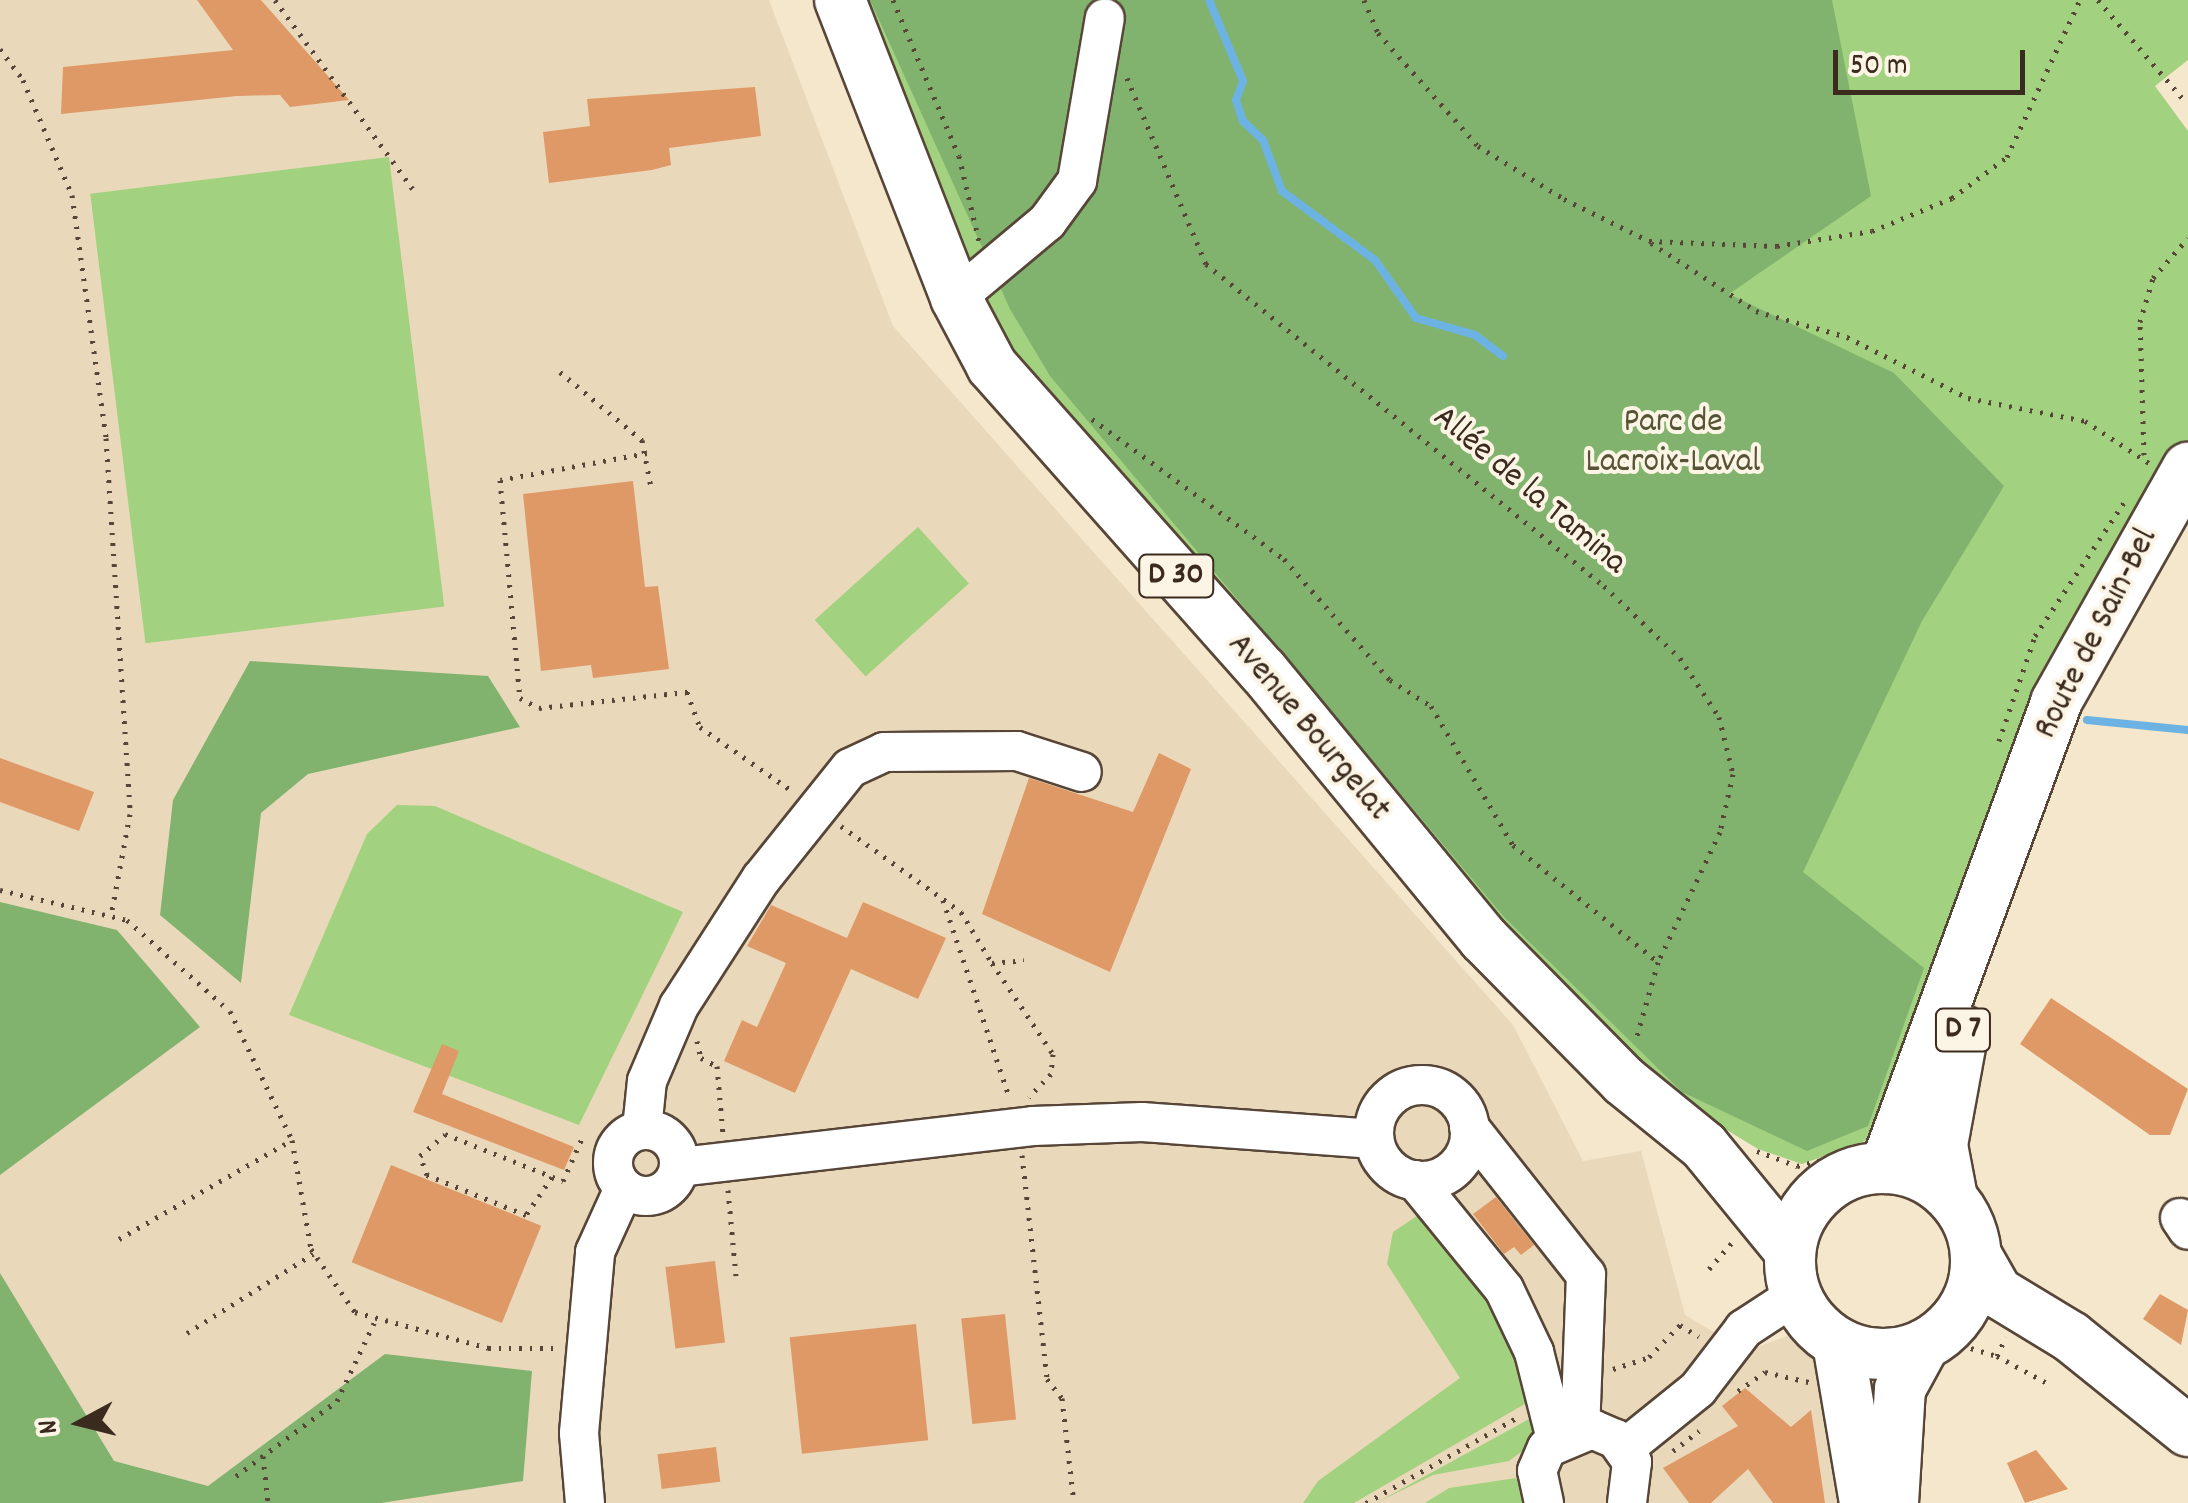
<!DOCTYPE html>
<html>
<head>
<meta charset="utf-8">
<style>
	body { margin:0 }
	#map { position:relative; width:2188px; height:1503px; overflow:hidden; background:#f4e7cc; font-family:Dekko,sans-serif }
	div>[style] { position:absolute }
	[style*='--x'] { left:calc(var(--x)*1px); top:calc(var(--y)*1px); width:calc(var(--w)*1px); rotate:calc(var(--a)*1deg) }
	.built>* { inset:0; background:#e9d9ba }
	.green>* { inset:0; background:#a2d17f; transform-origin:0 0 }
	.forest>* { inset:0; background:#81b36e }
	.stream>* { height:8px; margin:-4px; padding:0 4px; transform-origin:4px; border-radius:4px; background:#6cb3e3 }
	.building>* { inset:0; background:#df9967; transform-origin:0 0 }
	.path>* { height:5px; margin-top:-2.5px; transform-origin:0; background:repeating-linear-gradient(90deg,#574638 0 2.5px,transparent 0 10.5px) }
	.roads { filter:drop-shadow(2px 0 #574638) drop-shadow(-2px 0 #574638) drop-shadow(0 2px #574638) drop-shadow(0 -2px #574638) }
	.minor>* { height:38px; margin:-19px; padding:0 19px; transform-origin:19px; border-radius:19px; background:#fff }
	.minor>.ring { margin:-19px; padding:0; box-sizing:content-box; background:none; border:38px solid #fff; border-radius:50% }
	.major>* { height:50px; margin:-25px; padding:0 25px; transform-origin:25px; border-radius:25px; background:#fff }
	.major>.ring { margin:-25px; padding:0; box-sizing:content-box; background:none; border:50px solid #fff; border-radius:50% }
	span { translate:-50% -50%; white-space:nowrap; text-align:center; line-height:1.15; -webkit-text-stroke:8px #fcf5e5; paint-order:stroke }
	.shield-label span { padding:2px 8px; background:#fcf5e5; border:2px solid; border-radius:8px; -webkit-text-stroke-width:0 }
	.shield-label { font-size:32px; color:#3b2a1e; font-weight:700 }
	.park-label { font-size:35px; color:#555436 }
	.street-label { font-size:35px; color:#3b2a1e }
	.north { position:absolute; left:30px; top:1373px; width:100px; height:100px; -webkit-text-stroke:8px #fcf5e5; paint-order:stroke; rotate:263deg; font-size:28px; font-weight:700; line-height:40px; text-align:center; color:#3b2a1e }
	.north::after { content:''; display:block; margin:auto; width:35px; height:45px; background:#3b2a1e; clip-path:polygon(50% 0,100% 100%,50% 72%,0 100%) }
	.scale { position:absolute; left:1833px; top:50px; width:192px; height:45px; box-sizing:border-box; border:5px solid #3b2a1e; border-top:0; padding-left:12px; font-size:30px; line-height:35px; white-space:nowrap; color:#3b2a1e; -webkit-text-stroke:8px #fcf5e5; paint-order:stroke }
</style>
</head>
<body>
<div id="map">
	<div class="built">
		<div style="clip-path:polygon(0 0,769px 0,893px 326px,1513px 1025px,1583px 1161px,1641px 1151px,1685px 1315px,1746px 1351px,1787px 1336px,1829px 1373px,1848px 1503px,0 1503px)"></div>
	</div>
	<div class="green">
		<div style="clip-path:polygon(859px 0,2188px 0,2188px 60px,2155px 86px,2188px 131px,2188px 441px,2146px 501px,1876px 1137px,1802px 1164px,1758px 1149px,1676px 1099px,1502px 926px,1029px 373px,989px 309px)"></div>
		<div style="left:389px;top:157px;width:453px;height:301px;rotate:83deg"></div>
		<div style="left:918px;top:527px;width:76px;height:139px;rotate:48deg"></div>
		<div style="clip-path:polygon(397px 805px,435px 806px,683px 912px,579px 1125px,289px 1015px,367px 834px)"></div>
		<div style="clip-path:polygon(1417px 1216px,1516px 1332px,1537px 1397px,1354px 1503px,1303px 1503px,1318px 1481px,1460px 1378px,1387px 1264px,1393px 1232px)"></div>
		<div style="clip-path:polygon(1542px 1412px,1533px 1443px,1509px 1461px,1433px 1475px,1376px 1503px)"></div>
		<div style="clip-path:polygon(1516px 1478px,1529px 1503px,1425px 1503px,1449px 1488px)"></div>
	</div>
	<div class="forest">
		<div style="clip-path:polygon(870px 0,1832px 0,1871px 196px,1729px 294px,1894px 373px,2004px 486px,1922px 621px,1803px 872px,1924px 968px,1868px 1126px,1807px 1151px,1682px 1092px,1504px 917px,1050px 376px,1010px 309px)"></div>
		<div style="clip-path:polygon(250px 661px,488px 676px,520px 727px,308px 774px,261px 813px,241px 983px,160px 915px,173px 800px)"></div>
		<div style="clip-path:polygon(0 902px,117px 930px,200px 1027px,0 1175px)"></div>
		<div style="clip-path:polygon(0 1273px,114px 1461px,208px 1486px,385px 1354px,532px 1371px,523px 1481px,381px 1503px,0 1503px)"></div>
	</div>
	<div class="stream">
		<div style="--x:1209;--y:0;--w:88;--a:67.2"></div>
		<div style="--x:1243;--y:81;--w:20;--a:110"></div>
		<div style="--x:1236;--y:100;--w:22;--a:72"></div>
		<div style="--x:1243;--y:121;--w:28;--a:44"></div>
		<div style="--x:1263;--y:140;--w:54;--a:69.6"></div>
		<div style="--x:1282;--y:191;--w:116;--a:36.6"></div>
		<div style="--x:1375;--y:260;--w:71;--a:54.7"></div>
		<div style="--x:1416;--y:318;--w:61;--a:16.1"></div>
		<div style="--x:1475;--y:335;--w:35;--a:37"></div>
		<div style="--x:2087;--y:720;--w:101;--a:5.7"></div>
	</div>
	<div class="building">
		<div style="clip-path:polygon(197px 0,261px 0,349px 100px,290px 107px,280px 95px,237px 96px,61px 114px,63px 67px,233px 50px)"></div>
		<div style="clip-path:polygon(755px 87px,761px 136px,669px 148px,671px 165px,652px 170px,549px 183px,543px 132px,590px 126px,587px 99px)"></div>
		<div style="clip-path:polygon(633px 481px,645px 587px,658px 586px,669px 669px,593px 678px,591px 665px,541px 671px,523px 494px)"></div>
		<div style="clip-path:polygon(1159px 753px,1191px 769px,1110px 972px,982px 914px,1029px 778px,1133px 812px)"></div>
		<div style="clip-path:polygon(0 758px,94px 792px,79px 831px,0 802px)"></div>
		<div style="clip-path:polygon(863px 902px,946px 938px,918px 999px,851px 969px,795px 1093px,724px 1061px,742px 1020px,757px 1027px,786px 963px,747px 946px,771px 905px,847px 938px)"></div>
		<div style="clip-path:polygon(2051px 998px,2188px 1089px,2170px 1135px,2150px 1135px,2020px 1044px)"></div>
		<div style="clip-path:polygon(442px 1044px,459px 1051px,442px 1094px,574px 1147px,564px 1170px,413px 1112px)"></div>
		<div style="left:391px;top:1165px;width:162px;height:105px;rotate:22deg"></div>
		<div style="clip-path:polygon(1496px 1197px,1534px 1245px,1521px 1255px,1514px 1247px,1504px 1254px,1473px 1214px)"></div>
		<div style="left:715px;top:1261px;width:82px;height:50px;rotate:83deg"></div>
		<div style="clip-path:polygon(2160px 1294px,2188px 1310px,2181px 1345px,2143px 1319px)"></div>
		<div style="left:1005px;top:1314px;width:106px;height:44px;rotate:84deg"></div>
		<div style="left:916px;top:1324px;width:117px;height:127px;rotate:84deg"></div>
		<div style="clip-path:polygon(1745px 1388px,1791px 1427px,1811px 1410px,1825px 1503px,1773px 1503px,1748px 1469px,1711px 1503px,1689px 1503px,1663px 1468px,1738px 1426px,1722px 1406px)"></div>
		<div style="left:716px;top:1447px;width:35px;height:59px;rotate:83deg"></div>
		<div style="clip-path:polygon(2036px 1450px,2068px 1489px,2025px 1503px,2007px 1463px)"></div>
	</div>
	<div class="path">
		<div style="--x:275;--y:0;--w:241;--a:53.9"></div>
		<div style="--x:893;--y:0;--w:169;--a:67.1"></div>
		<div style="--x:959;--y:156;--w:87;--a:76.8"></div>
		<div style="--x:1364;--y:0;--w:36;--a:67"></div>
		<div style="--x:1378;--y:33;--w:151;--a:48.5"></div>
		<div style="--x:1478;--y:146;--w:101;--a:31.6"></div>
		<div style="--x:1564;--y:199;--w:95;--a:26.3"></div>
		<div style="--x:1649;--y:241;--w:128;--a:2.2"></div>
		<div style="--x:1777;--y:246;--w:96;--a:-9"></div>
		<div style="--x:1872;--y:231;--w:87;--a:-22.4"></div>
		<div style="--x:1952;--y:198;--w:69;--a:-36.7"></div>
		<div style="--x:2007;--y:157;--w:173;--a:-65.1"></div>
		<div style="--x:2098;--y:0;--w:133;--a:49.3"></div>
		<div style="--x:0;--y:49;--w:39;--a:53"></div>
		<div style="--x:23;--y:80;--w:125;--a:66.9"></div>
		<div style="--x:72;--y:195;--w:245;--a:82"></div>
		<div style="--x:106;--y:438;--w:377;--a:86.3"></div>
		<div style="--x:130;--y:814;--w:104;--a:100.6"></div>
		<div style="--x:1127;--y:78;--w:202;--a:67"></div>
		<div style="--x:1206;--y:264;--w:512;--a:38.97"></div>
		<div style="--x:1604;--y:586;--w:105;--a:43.5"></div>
		<div style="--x:1680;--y:658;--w:71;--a:56.5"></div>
		<div style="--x:1719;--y:717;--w:59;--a:76.2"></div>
		<div style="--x:1733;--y:774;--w:59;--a:102.6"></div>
		<div style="--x:1720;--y:832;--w:144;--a:115.5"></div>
		<div style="--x:1658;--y:962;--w:81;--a:105.8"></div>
		<div style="--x:1651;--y:243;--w:125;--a:32.9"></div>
		<div style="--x:1756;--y:311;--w:95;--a:15.9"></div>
		<div style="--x:1847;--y:337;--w:136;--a:26.8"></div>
		<div style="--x:1968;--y:398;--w:119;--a:11.1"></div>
		<div style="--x:2085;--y:421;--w:77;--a:33.3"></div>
		<div style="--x:560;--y:372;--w:107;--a:39.7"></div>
		<div style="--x:642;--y:440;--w:48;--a:79.2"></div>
		<div style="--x:1092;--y:419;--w:238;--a:36.1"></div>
		<div style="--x:1284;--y:559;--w:161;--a:48.8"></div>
		<div style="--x:1390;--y:680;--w:49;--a:32.4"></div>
		<div style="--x:1431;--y:706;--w:161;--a:59.5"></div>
		<div style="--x:1513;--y:845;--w:186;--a:38.9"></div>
		<div style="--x:647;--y:453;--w:149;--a:169.6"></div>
		<div style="--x:500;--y:480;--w:219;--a:84.8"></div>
		<div style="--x:520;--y:698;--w:21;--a:28"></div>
		<div style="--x:539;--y:708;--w:157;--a:-6.2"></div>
		<div style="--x:2144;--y:455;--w:133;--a:-91.7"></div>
		<div style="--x:2140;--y:322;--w:46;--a:-73.5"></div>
		<div style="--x:2153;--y:278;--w:53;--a:-48.8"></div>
		<div style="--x:687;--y:692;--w:37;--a:70"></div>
		<div style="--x:700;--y:727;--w:112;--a:34.8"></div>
		<div style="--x:1999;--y:741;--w:111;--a:-71.1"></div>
		<div style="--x:2035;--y:636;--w:162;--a:-56.3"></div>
		<div style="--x:841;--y:826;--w:148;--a:35.6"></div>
		<div style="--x:961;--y:912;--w:60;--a:58.7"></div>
		<div style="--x:992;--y:963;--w:32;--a:-5"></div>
		<div style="--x:0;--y:890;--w:130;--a:13.3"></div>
		<div style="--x:127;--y:920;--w:137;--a:41.5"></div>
		<div style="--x:230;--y:1011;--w:143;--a:64.3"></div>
		<div style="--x:292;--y:1140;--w:111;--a:80.1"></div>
		<div style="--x:311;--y:1249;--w:77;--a:55.1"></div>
		<div style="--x:355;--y:1312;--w:138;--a:15.1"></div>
		<div style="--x:488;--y:1348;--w:68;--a:0"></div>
		<div style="--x:943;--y:900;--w:207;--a:71.4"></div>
		<div style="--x:992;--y:963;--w:110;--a:56.2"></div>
		<div style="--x:1053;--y:1054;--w:20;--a:96"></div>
		<div style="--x:1051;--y:1074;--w:32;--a:134"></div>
		<div style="--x:697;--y:1041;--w:17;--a:77"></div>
		<div style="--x:701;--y:1058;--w:18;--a:27"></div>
		<div style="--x:717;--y:1066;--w:68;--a:85"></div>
		<div style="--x:1757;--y:1151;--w:43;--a:20.6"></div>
		<div style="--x:1797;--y:1166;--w:56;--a:-13.5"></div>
		<div style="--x:1022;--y:1155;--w:225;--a:83.6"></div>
		<div style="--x:1047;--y:1379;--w:24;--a:52"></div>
		<div style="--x:1062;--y:1398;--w:106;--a:83.5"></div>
		<div style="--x:552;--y:1177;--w:46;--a:124.4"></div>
		<div style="--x:526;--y:1215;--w:107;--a:-158"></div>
		<div style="--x:427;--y:1175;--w:20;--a:-110"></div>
		<div style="--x:420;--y:1156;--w:33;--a:-41"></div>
		<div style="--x:445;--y:1134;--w:127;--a:21.7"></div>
		<div style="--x:563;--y:1181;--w:49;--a:-66"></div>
		<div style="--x:728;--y:1190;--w:86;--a:84.7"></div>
		<div style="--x:119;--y:1239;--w:199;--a:-29.8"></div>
		<div style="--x:1709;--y:1269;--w:37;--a:-49"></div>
		<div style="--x:187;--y:1333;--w:149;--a:-32.1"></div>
		<div style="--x:1961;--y:1345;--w:38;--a:17"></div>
		<div style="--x:1997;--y:1356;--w:21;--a:-65"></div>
		<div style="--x:1997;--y:1356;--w:55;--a:28.4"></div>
		<div style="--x:1613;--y:1369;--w:38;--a:-18"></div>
		<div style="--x:1649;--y:1357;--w:45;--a:-45.9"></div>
		<div style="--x:1680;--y:1325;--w:22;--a:32"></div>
		<div style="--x:1738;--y:1391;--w:33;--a:-35"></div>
		<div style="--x:1765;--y:1372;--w:45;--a:12.8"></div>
		<div style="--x:1673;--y:1451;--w:33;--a:-38"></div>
		<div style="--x:263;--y:1456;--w:47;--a:83.9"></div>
		<div style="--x:236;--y:1476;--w:126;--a:-36.6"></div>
		<div style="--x:337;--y:1401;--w:91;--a:-64.6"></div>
		<div style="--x:1366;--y:1503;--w:177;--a:-29.5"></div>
	</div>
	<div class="roads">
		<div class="minor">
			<div style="--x:956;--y:298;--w:119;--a:-39.9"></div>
			<div style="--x:1047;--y:222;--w:51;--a:-53.8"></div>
			<div style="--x:1077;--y:181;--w:165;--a:-80.3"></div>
			<div class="ring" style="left:1374px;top:1085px;width:58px;height:58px"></div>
			<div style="--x:1469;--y:1127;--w:189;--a:51.7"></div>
			<div style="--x:1586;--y:1275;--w:154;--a:92.2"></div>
			<div style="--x:642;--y:1129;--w:48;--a:-84.1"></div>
			<div style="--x:647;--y:1081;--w:82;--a:-66.9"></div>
			<div style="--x:679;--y:1006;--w:151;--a:-57.2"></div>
			<div style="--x:761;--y:879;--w:142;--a:-51.3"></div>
			<div style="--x:850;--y:768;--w:38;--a:-25"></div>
			<div style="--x:884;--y:752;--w:133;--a:-0.4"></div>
			<div style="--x:1017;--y:751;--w:68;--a:17.9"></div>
			<div class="ring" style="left:613px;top:1130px;width:28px;height:28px"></div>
			<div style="--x:680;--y:1167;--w:355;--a:-6.6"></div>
			<div style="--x:1033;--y:1126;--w:109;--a:-2.1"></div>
			<div style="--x:1142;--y:1122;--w:233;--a:4.2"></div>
			<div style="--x:1415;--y:1180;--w:141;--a:50.8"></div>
			<div style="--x:1504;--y:1289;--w:70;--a:64.5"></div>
			<div style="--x:1534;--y:1352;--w:90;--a:75.8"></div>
			<div style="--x:2180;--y:1218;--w:14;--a:56"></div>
			<div style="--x:1625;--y:1448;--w:94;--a:-38.9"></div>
			<div style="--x:1698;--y:1389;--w:76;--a:-52.5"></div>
			<div style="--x:1744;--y:1329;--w:62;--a:-33.2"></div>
			<div style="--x:585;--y:1503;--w:70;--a:-94.9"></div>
			<div style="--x:579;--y:1433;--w:182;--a:-84.9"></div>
			<div style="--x:595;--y:1252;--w:70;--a:-65.6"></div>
			<div style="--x:1544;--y:1503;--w:33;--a:-102"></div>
			<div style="--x:1537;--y:1471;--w:25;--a:-67"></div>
			<div style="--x:1547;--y:1448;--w:49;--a:-22.9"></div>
			<div style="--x:1592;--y:1429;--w:26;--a:23"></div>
			<div style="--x:1616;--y:1439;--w:28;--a:55"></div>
			<div style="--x:1632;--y:1462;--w:41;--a:97"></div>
		</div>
		<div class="major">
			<div style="--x:840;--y:0;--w:320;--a:68.7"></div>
			<div style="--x:956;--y:298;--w:77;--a:62.1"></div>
			<div style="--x:992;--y:366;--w:408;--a:48.4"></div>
			<div style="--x:1263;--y:671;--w:347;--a:50.5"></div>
			<div style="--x:1484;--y:939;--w:199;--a:45.4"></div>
			<div style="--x:1624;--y:1081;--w:103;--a:39.1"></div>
			<div style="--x:1704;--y:1146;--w:136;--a:50.7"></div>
			<div style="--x:1885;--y:1168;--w:496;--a:-69.8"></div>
			<div style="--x:2056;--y:702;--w:269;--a:-60.6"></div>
			<div class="ring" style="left:1790px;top:1168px;width:136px;height:136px"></div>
			<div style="--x:1952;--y:1198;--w:54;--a:-100.7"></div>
			<div style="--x:1942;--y:1145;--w:116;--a:-79.6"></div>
			<div style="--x:1976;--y:1255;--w:43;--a:60.4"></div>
			<div style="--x:1997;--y:1292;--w:87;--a:31.3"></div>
			<div style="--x:2071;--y:1337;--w:150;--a:38.8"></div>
			<div style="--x:1838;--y:1343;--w:162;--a:80.4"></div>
			<div style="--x:1893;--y:1503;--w:114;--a:-86.5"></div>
			<div style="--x:1900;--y:1389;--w:50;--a:-61.4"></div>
		</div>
	</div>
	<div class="shield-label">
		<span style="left:1176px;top:576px">D 30</span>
		<span style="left:1963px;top:1030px">D 7</span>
	</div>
	<div class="park-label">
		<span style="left:1673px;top:443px">Parc de<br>Lacroix-Laval</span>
	</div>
	<div class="street-label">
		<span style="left:1529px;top:491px;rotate:40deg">Allée de la Tamina</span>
		<span style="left:2097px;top:634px;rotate:-63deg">Route de Sain-Bel</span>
		<span style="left:1308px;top:728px;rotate:50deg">Avenue Bourgelat</span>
	</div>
	<div class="north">N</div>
	<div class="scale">50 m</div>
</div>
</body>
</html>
